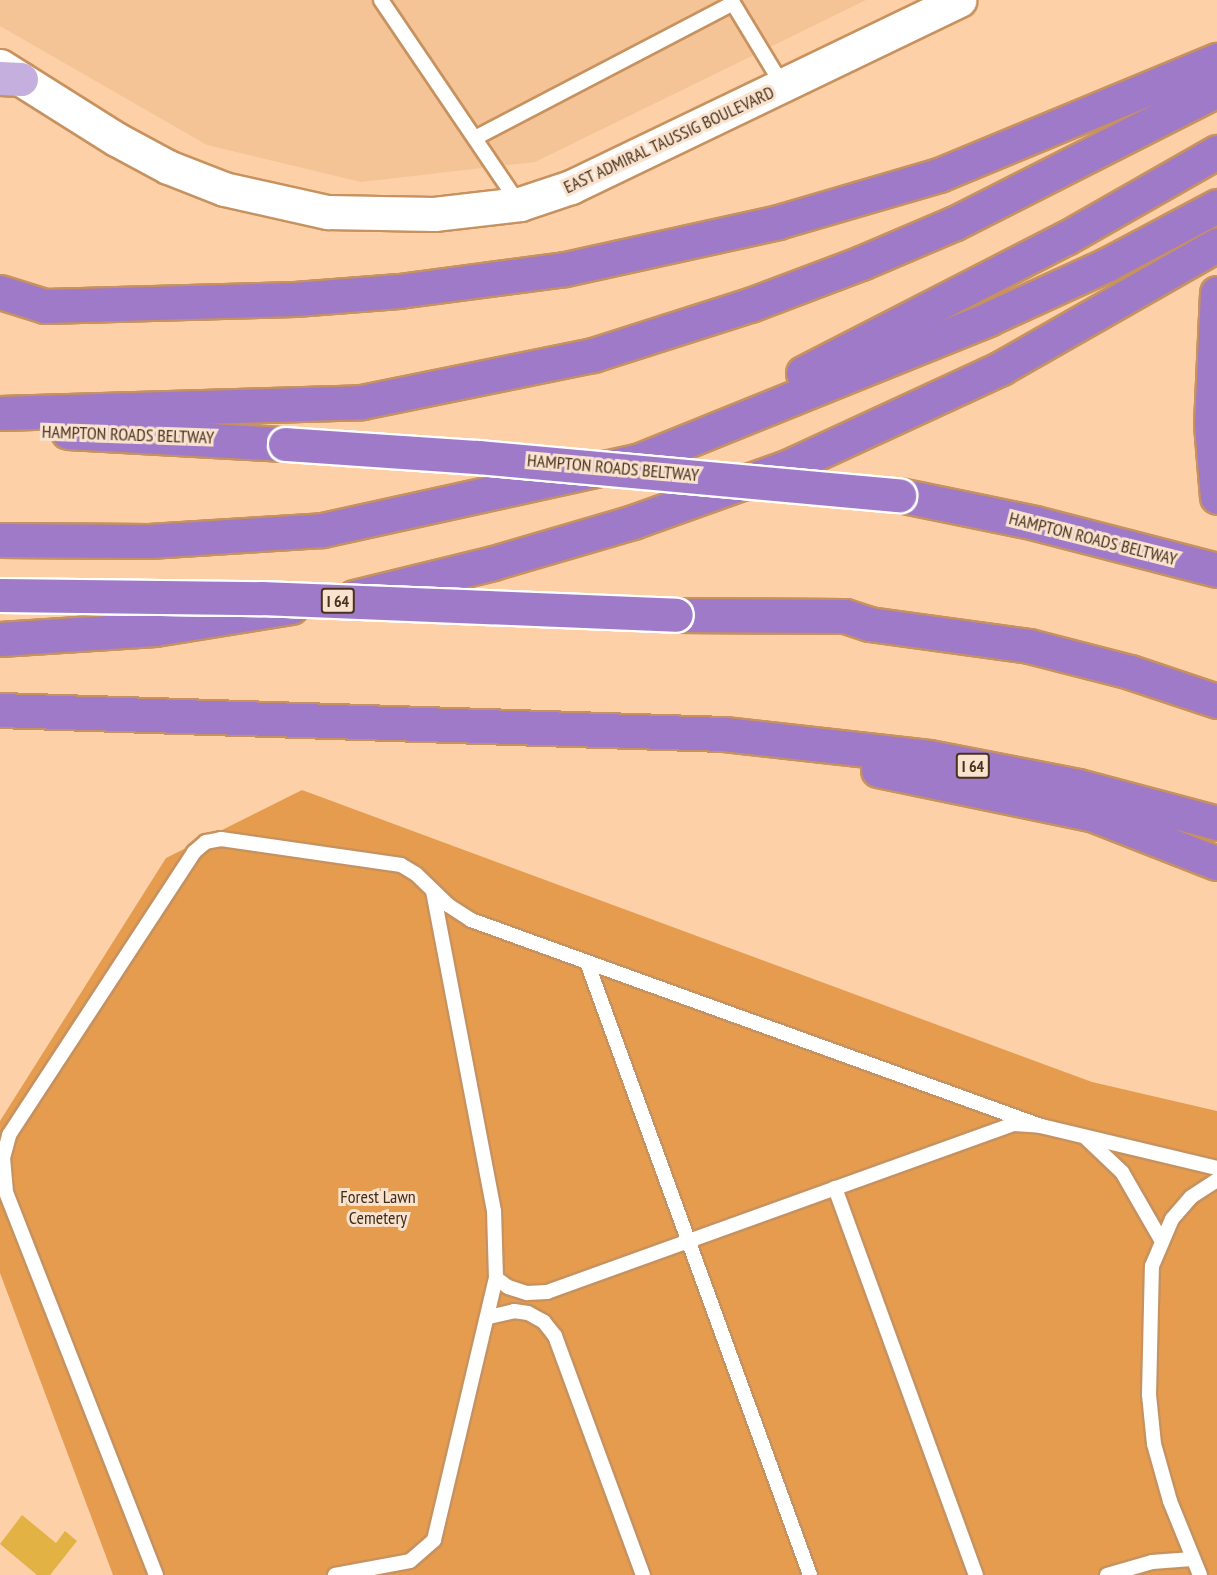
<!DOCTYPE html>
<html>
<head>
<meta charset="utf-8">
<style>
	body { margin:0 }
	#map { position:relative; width:1217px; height:1575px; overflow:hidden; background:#fdd0a7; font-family:"PT Sans Narrow",sans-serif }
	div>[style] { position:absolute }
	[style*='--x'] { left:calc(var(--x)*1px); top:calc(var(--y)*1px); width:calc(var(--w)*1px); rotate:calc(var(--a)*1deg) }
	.built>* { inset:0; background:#f4c396 }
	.green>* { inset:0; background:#e59c4f }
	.building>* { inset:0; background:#e2b244 }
	.roads { filter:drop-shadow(2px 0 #c7925f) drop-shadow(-2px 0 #c7925f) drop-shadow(0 2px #c7925f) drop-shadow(0 -2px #c7925f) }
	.lane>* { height:14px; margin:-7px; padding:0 7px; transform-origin:7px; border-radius:7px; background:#fff }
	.secondary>* { height:33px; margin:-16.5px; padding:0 16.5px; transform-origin:16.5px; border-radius:16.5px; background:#fff }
	.primary>* { height:33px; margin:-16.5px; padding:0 16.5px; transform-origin:16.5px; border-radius:16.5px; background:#c5afde }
	.highway>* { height:33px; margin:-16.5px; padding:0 16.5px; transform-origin:16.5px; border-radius:16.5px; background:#9e7ac8 }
	.bridges { filter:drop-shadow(2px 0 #fff) drop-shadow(-2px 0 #fff) drop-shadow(0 2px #fff) drop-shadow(0 -2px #fff) }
	.highway-bridge>* { height:33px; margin:-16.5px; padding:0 16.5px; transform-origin:16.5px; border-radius:16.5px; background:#9e7ac8 }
	span { translate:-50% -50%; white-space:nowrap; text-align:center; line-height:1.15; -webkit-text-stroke:6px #f9e2ce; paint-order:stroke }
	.shield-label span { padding:2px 4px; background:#f9e2ce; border:2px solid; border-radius:4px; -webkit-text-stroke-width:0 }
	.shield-label { font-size:16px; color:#48321c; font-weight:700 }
	.street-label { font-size:18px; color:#48321c }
	.park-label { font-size:18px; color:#3f2d1b }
</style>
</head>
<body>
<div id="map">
	<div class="built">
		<div style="clip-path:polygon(0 0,866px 0,535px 162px,361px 182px,207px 145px,0 26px)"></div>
	</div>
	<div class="green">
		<div style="clip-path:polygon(302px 790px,1092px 1082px,1217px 1111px,1217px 1575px,113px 1575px,0 1273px,0 1121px,166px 858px)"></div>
	</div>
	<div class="building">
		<div style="clip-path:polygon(22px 1515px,56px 1543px,65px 1531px,77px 1541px,50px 1575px,37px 1575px,0 1544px)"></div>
	</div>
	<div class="roads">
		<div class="lane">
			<div style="--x:381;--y:0;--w:244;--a:55.9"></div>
			<div style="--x:731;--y:0;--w:100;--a:58.8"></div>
			<div style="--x:475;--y:138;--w:291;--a:-27.6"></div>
			<div style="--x:588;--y:965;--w:649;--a:70"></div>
			<div style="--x:1086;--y:1138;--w:50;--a:43.4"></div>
			<div style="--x:1122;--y:1172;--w:76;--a:60.1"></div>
			<div style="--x:835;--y:1188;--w:412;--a:70"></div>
			<div style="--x:496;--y:1278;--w:15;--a:37"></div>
			<div style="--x:508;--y:1287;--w:20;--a:18"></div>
			<div style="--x:527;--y:1293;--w:20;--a:-3"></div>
			<div style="--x:547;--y:1292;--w:496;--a:-19.8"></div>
			<div style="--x:1014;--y:1124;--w:27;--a:4"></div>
			<div style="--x:1041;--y:1126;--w:181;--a:13.4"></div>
			<div style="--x:489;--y:1317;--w:26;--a:-13"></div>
			<div style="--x:514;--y:1311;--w:14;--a:8"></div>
			<div style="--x:528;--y:1313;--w:18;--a:29"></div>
			<div style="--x:544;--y:1322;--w:18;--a:52"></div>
			<div style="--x:555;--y:1336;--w:255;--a:69.8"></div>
			<div style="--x:156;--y:1575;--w:411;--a:-111.4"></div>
			<div style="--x:6;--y:1192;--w:34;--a:-95"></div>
			<div style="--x:3;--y:1158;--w:24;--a:-75"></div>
			<div style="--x:9;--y:1135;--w:338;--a:-56.8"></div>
			<div style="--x:194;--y:852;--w:16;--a:-40"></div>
			<div style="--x:206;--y:842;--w:15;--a:-11"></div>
			<div style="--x:221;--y:839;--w:182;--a:8.2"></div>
			<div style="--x:401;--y:865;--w:17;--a:31"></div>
			<div style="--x:416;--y:874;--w:45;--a:44.1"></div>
			<div style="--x:448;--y:905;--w:27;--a:33"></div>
			<div style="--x:471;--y:920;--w:606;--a:19.87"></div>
			<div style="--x:335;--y:1575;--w:76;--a:-10.6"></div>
			<div style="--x:410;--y:1561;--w:32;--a:-41"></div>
			<div style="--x:434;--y:1540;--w:269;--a:-76.7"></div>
			<div style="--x:496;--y:1278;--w:67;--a:-91.7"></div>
			<div style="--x:494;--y:1211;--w:326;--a:-100.8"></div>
			<div style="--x:1107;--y:1575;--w:47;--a:-16.1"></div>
			<div style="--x:1152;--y:1562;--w:40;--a:-4.3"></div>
			<div style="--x:1200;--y:1575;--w:80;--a:-112.1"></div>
			<div style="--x:1170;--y:1501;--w:59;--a:-105.7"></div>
			<div style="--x:1154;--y:1444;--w:49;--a:-95.8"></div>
			<div style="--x:1149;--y:1395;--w:129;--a:-88.7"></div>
			<div style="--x:1152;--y:1266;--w:51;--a:-66.9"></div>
			<div style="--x:1172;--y:1219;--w:29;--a:-49"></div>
			<div style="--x:1191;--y:1197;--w:31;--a:-33"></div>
		</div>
		<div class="secondary">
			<div style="--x:0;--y:66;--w:137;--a:32.2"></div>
			<div style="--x:116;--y:139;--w:59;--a:28.3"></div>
			<div style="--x:168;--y:167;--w:60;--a:21.4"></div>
			<div style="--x:224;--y:189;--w:106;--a:12.6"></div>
			<div style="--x:327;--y:212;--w:107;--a:1.1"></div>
			<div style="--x:434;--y:214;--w:87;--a:-6.6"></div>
			<div style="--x:520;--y:204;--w:54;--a:-18.4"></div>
			<div style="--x:571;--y:187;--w:431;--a:-25.7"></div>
		</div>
		<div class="primary">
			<div style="--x:0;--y:78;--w:21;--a:3"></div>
		</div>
		<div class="highway">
			<div style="--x:0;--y:292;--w:47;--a:17.3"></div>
			<div style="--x:45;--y:306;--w:250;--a:-1.6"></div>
			<div style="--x:295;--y:299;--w:104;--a:-4.4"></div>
			<div style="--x:399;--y:291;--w:167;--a:-7.5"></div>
			<div style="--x:565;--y:269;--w:218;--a:-12.4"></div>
			<div style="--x:778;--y:222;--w:168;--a:-16.3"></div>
			<div style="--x:939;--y:175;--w:301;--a:-22.5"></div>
			<div style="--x:1217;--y:293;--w:131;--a:92.6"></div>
			<div style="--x:1211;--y:424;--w:73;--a:85.3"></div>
			<div style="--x:803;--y:373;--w:296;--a:-27.2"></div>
			<div style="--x:1066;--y:238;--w:174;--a:-29.7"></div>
			<div style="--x:0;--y:413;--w:362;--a:-1.7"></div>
			<div style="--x:362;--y:402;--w:236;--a:-11.5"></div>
			<div style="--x:593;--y:355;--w:165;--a:-17.7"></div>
			<div style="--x:750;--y:305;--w:119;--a:-20.7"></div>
			<div style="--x:861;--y:263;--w:102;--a:-23.1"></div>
			<div style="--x:955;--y:223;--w:294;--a:-26.9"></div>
			<div style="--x:68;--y:432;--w:217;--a:3.2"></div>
			<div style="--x:899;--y:495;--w:139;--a:11.6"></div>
			<div style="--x:1035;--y:523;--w:188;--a:14.5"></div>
			<div style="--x:0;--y:540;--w:149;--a:0.4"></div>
			<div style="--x:149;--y:541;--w:173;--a:-3.6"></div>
			<div style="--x:322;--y:530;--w:322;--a:-12.4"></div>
			<div style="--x:637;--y:461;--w:379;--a:-22"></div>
			<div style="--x:988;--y:319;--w:132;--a:-24.6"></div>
			<div style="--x:1108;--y:264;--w:123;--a:-28"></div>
			<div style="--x:354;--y:597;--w:143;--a:-13.7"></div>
			<div style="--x:493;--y:563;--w:146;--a:-16.3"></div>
			<div style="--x:633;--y:522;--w:166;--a:-19.7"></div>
			<div style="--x:789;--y:466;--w:234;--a:-24.8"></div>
			<div style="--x:1001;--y:368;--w:249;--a:-29.7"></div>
			<div style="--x:676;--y:615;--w:169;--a:0.3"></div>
			<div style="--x:845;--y:616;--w:25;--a:18"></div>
			<div style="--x:869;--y:624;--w:162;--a:7.8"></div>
			<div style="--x:1029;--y:646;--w:104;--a:14.4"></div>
			<div style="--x:1130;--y:672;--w:92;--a:18.4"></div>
			<div style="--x:0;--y:639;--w:155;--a:-3.7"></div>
			<div style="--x:155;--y:629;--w:138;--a:-9.2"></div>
			<div style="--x:0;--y:710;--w:724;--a:1.9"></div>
			<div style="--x:724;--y:734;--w:206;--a:6.4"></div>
			<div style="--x:929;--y:757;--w:152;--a:11"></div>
			<div style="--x:1078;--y:786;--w:144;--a:14.9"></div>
			<div style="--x:878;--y:770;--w:217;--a:11.7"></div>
			<div style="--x:1091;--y:814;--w:135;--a:21.3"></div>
		</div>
	</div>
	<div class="bridges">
		<div class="highway-bridge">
			<div style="--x:285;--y:444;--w:193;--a:3.9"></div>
			<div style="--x:478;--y:457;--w:423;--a:5.2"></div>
			<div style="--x:0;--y:595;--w:261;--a:0.7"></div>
			<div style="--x:261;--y:598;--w:415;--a:2.3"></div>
		</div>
	</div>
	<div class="shield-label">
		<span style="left:338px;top:601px">I 64</span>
		<span style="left:973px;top:766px">I 64</span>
	</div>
	<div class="street-label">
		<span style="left:669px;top:140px;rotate:-25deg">EAST ADMIRAL TAUSSIG BOULEVARD</span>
		<span style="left:128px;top:435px;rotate:2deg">HAMPTON ROADS BELTWAY</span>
		<span style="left:613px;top:468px;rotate:5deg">HAMPTON ROADS BELTWAY</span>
		<span style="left:1093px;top:539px;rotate:14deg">HAMPTON ROADS BELTWAY</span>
	</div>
	<div class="park-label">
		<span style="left:378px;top:1208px">Forest Lawn<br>Cemetery</span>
	</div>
</div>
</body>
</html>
